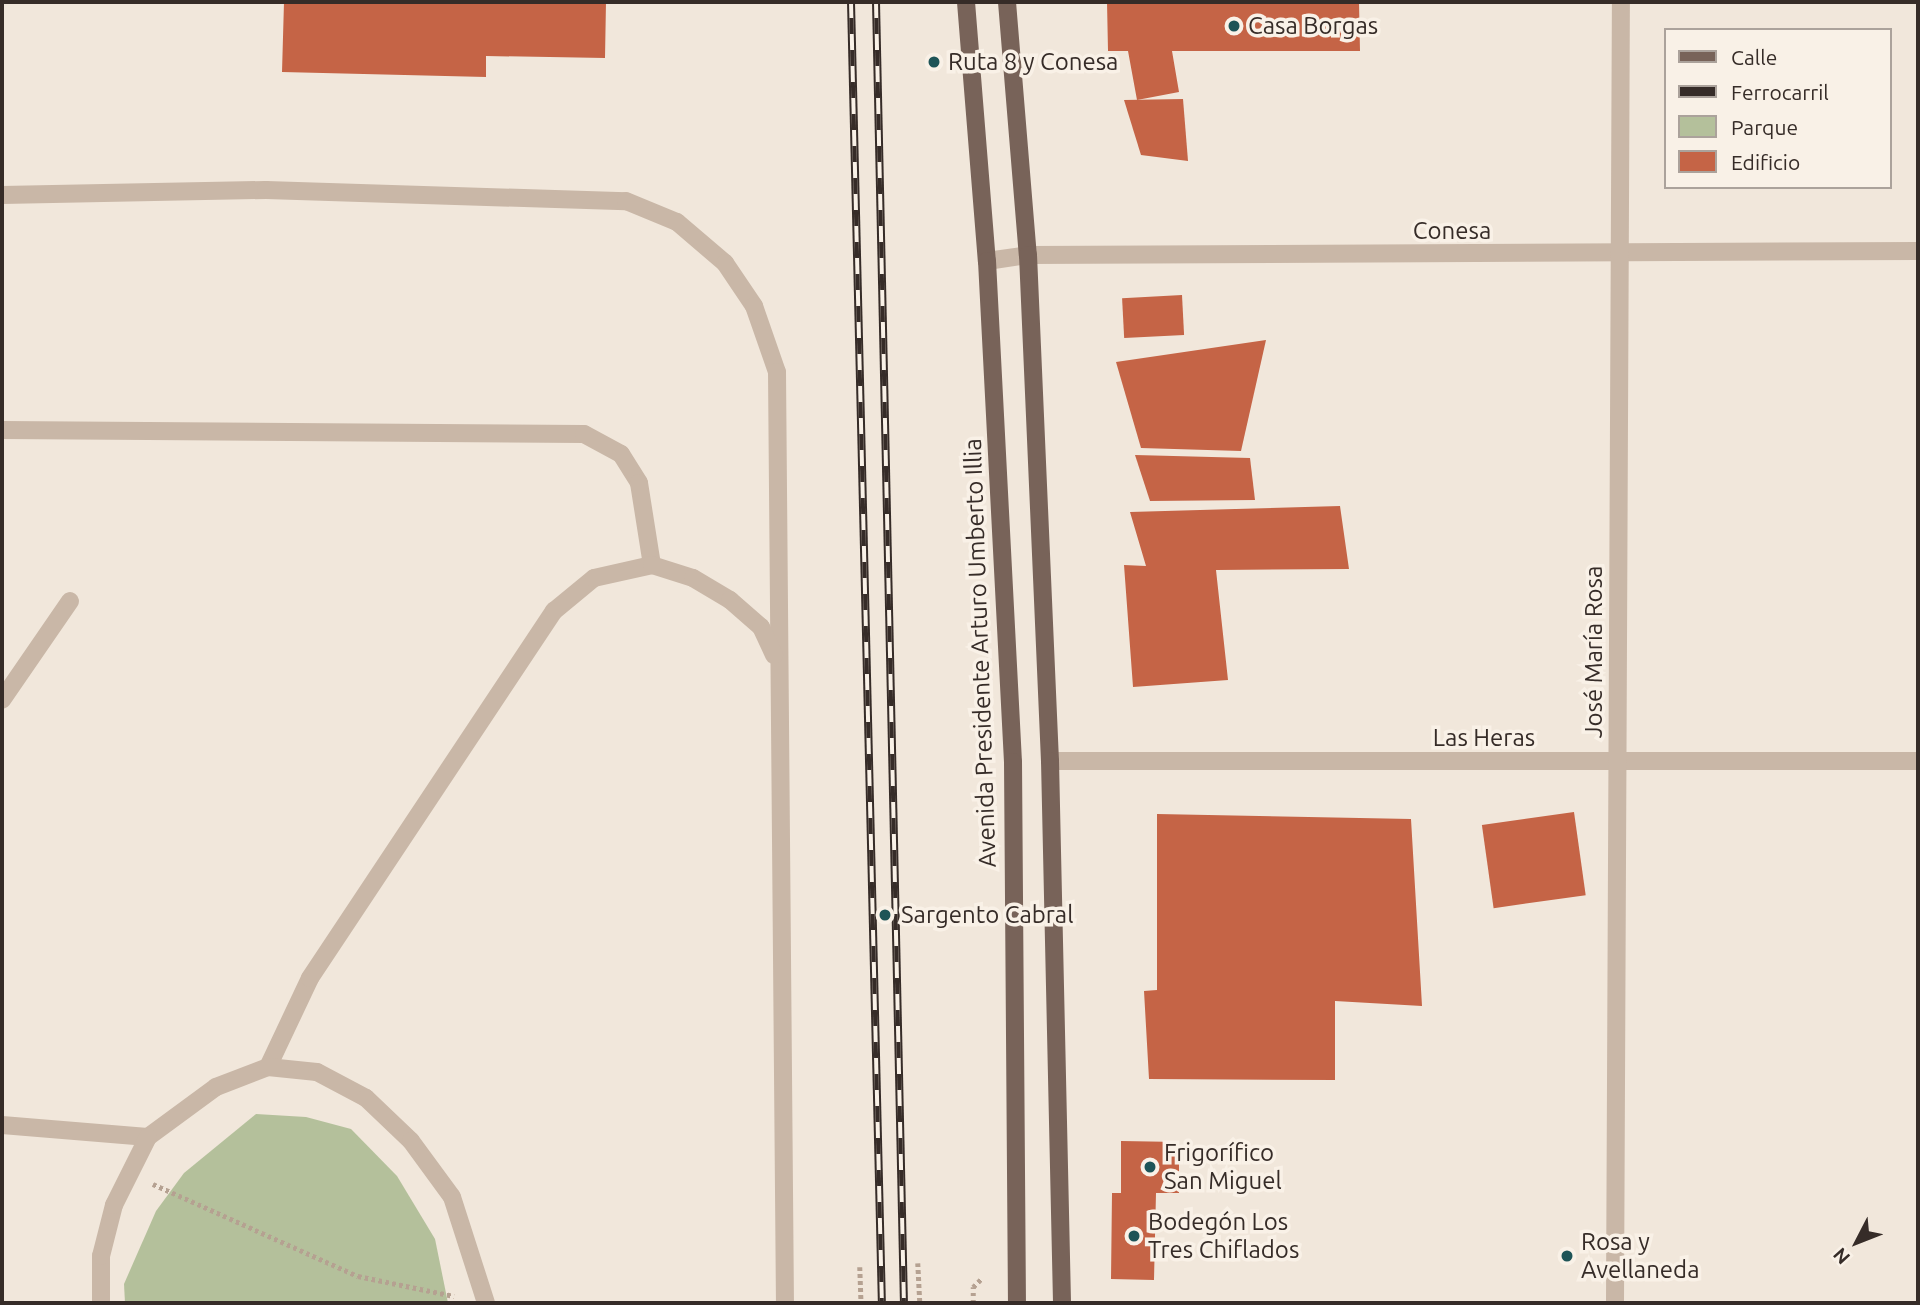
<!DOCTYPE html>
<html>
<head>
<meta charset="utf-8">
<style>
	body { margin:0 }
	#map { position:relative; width:1920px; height:1305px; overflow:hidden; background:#f1e7db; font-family:Ubuntu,sans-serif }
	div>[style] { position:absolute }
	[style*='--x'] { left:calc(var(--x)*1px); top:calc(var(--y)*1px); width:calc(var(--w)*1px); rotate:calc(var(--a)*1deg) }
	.green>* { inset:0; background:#b4c09b }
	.building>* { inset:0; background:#c56446; transform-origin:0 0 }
	.path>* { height:4.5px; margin-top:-2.25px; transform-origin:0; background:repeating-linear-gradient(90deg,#b5a191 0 3.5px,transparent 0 7px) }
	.minor>* { height:18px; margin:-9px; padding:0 9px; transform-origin:9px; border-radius:9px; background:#c9b7a7 }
	.major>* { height:18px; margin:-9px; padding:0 9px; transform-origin:9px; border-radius:9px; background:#786359 }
	.rail>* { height:8px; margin-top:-4px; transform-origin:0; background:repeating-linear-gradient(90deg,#f9f1e7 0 16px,#362c28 0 32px); box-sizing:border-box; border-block:2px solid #362c28 }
	.dots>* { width:19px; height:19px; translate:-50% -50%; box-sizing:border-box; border:4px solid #f9f1e7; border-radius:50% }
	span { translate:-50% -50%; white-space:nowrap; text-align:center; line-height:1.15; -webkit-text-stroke:7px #f9f1e7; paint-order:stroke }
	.poi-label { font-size:24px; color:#362c28 }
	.left { translate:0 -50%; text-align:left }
	.street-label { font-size:24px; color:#362c28 }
	.frame { position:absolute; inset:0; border:4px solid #362c28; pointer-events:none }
	.legend { position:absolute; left:1664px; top:28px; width:228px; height:161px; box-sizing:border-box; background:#f9f1e7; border:2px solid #aba29b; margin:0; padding:9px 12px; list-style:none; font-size:21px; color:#362c28 }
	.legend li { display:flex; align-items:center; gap:14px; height:35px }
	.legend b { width:35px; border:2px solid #aba29b }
	.north { position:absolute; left:1822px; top:1207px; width:70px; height:70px; -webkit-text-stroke:5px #f9f1e7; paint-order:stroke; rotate:228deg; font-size:19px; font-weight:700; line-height:28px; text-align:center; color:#362c28 }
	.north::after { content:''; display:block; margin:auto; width:24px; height:32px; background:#362c28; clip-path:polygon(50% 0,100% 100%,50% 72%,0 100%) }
</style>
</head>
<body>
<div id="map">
	<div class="green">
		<div style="clip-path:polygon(256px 1114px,306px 1117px,351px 1129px,397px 1176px,435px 1239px,448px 1303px,125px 1303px,124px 1284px,156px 1211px,184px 1173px)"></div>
	</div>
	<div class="building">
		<div style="clip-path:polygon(284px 2px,606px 2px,605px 58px,486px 56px,486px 77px,282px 72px)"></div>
		<div style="clip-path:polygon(1107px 2px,1359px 2px,1360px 51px,1172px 51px,1179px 92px,1137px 100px,1128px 51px,1108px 51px)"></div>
		<div style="clip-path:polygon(1183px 99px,1188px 161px,1141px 155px,1124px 100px)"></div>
		<div style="left:1182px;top:295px;width:40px;height:60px;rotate:87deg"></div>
		<div style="clip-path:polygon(1266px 340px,1241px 451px,1141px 448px,1116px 362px)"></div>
		<div style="clip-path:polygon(1135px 455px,1250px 458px,1255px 500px,1150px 501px)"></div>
		<div style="clip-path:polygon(1340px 506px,1349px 569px,1216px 570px,1228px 680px,1133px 687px,1124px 565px,1146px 566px,1130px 512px)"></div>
		<div style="left:1574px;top:812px;width:84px;height:93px;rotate:82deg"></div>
		<div style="clip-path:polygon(1157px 814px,1411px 819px,1422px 1006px,1335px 1001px,1335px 1080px,1149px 1079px,1144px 991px,1157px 990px)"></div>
		<div style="clip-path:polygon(1121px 1141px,1179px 1142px,1179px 1193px,1156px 1193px,1154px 1280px,1111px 1279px,1112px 1193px,1121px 1193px)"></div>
	</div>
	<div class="path">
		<div style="--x:153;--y:1184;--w:225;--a:24.2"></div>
		<div style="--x:358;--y:1276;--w:98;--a:11.8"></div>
		<div style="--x:918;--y:1263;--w:40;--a:87.1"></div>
		<div style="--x:860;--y:1267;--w:36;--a:88"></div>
		<div style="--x:973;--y:1303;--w:16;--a:-90"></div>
		<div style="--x:973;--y:1287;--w:13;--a:-45"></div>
	</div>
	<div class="minor">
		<div style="--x:2;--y:195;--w:264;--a:-1.1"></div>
		<div style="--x:266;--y:190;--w:360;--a:1.8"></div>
		<div style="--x:626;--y:201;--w:55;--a:22.4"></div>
		<div style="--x:677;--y:222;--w:63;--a:40.5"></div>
		<div style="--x:725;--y:263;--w:52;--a:56"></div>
		<div style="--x:754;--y:306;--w:70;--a:70.8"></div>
		<div style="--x:777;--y:372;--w:931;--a:89.51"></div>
		<div style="--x:987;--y:261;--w:41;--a:-8.3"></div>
		<div style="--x:1028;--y:255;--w:890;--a:-0.26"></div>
		<div style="--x:2;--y:430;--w:582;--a:0.39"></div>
		<div style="--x:584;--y:434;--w:42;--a:28.4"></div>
		<div style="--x:621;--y:454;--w:34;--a:58"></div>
		<div style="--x:639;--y:483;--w:83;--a:81"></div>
		<div style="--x:2;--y:700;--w:120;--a:-55.5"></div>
		<div style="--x:1050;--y:761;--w:868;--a:0"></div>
		<div style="--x:268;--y:1067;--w:98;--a:-64.7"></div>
		<div style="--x:310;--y:978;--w:441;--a:-56.4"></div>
		<div style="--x:554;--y:611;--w:52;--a:-39.5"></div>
		<div style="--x:594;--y:578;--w:59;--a:-12.6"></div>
		<div style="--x:652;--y:565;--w:43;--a:17.6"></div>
		<div style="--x:693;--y:578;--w:43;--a:30.7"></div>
		<div style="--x:730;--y:600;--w:41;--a:41.1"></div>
		<div style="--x:761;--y:627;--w:31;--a:65"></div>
		<div style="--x:2;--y:1125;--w:146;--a:4.7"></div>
		<div style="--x:148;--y:1137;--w:84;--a:-36.3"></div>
		<div style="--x:216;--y:1087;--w:56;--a:-21"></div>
		<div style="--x:268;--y:1067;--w:49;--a:5.8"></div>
		<div style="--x:317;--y:1072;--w:55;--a:28"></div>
		<div style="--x:366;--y:1098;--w:62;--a:43.7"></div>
		<div style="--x:411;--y:1141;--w:69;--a:53.8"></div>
		<div style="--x:452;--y:1197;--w:111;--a:72.2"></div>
		<div style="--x:101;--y:1303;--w:47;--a:-90"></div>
		<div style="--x:101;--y:1256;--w:53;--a:-75.7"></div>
		<div style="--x:114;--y:1205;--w:76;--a:-63.4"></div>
		<div style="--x:1615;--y:1303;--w:1301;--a:-89.74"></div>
	</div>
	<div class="major">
		<div style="--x:966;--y:2;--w:260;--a:85.4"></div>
		<div style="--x:987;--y:261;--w:502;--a:87.03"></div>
		<div style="--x:1013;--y:762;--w:541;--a:89.58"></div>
		<div style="--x:1007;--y:2;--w:254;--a:85.3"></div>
		<div style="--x:1028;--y:255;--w:506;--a:87.51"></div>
		<div style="--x:1050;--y:761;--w:542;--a:88.73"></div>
	</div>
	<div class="rail">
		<div style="--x:851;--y:2;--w:1301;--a:88.64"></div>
		<div style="--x:876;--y:2;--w:1301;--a:88.77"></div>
	</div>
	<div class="dots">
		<div style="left:1234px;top:26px;background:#1e5457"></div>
		<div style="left:934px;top:62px;background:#1e5457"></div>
		<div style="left:885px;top:915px;background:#1e5457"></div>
		<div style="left:1150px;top:1167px;background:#1e5457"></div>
		<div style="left:1134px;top:1236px;background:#1e5457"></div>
		<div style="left:1567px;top:1256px;background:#1e5457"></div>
	</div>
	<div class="poi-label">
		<span class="left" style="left:1248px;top:26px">Casa Borgas</span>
		<span class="left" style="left:948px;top:62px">Ruta 8 y Conesa</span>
		<span class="left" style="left:901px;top:915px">Sargento Cabral</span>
		<span class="left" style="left:1164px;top:1167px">Frigorífico<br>San Miguel</span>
		<span class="left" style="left:1148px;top:1236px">Bodegón Los<br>Tres Chiflados</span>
		<span class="left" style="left:1581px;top:1256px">Rosa y<br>Avellaneda</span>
	</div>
	<div class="street-label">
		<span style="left:1452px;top:231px">Conesa</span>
		<span style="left:1594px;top:652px;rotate:-90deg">José María Rosa</span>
		<span style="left:980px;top:653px;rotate:-92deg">Avenida Presidente Arturo Umberto Illia</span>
		<span style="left:1484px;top:738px">Las Heras</span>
	</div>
	<div class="frame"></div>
	<ul class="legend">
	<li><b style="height:9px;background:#786359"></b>Calle</li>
	<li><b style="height:9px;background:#362c28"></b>Ferrocarril</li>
	<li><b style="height:19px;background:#b4c09b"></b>Parque</li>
	<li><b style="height:19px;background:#c56446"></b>Edificio</li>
	</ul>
	<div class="north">N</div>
</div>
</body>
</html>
